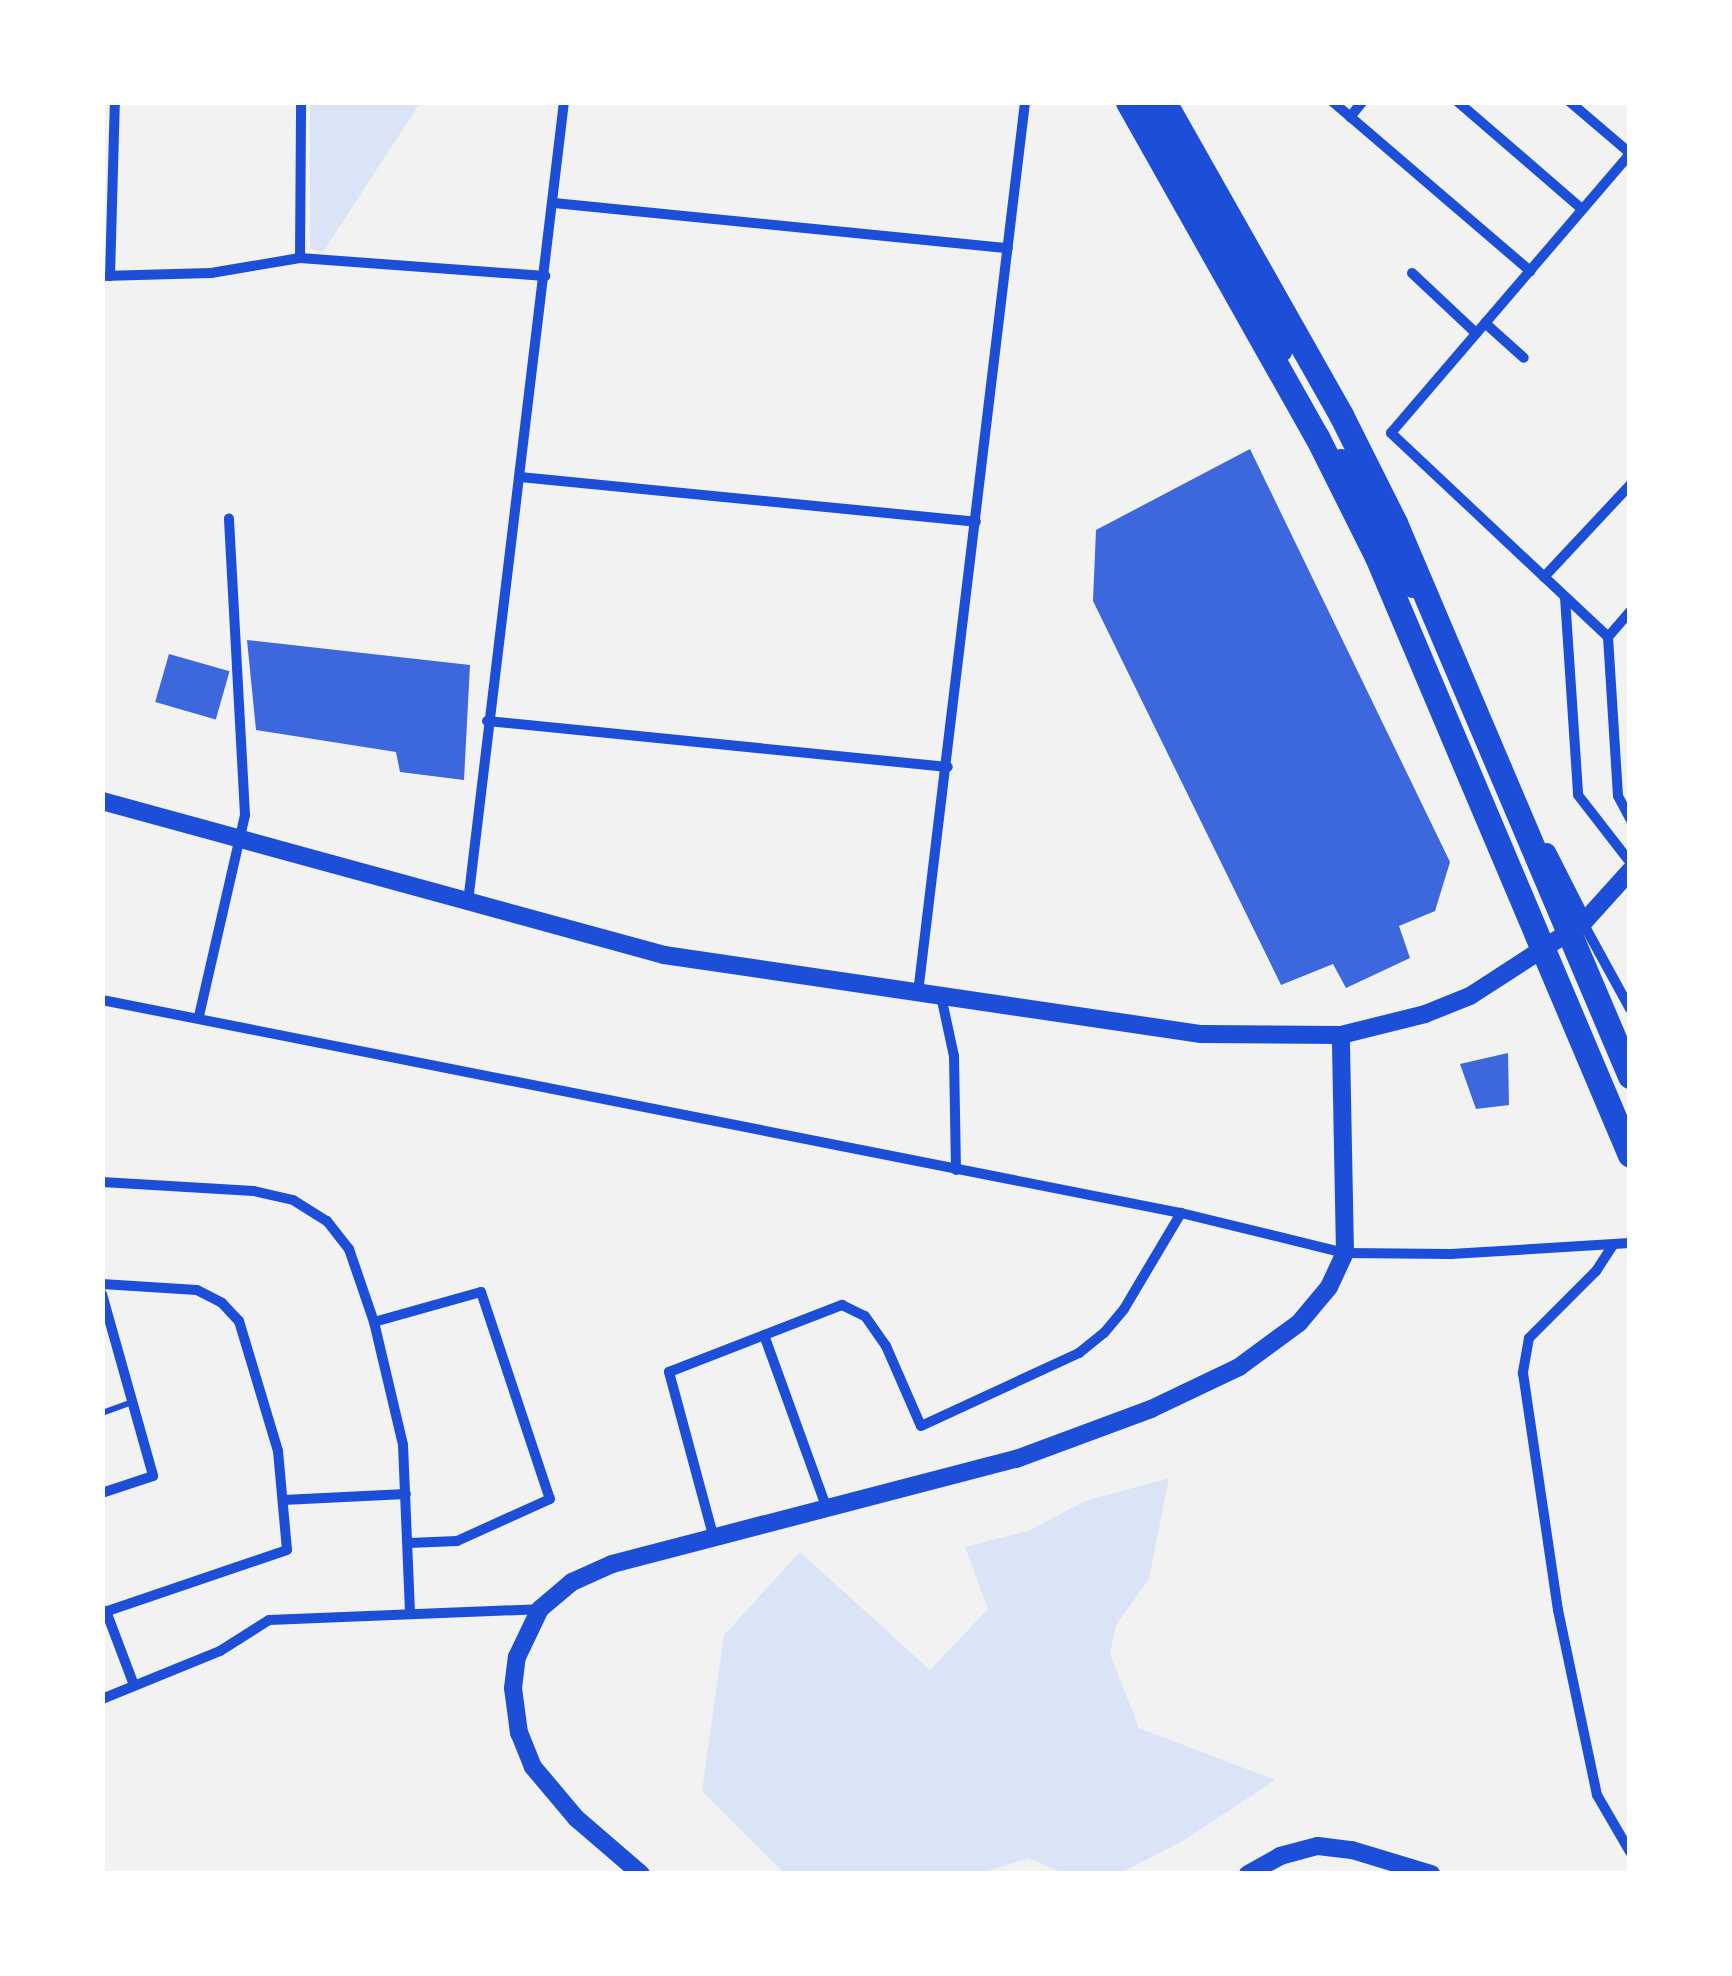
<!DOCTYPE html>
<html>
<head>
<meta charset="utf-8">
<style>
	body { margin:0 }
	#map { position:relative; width:1732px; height:1976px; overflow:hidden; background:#f2f2f2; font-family:"Alegreya Sans",sans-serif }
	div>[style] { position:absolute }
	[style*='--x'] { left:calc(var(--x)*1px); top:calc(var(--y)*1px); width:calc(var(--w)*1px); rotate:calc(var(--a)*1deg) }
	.green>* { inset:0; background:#dbe4f7 }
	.building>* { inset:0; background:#3d67dc; transform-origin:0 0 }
	.service>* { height:6px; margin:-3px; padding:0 3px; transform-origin:3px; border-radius:3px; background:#1d4ed8 }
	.minor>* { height:10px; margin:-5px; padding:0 5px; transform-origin:5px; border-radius:5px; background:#1d4ed8 }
	.tertiary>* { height:18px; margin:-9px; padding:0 9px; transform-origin:9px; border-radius:9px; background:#1d4ed8 }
	.motorway>* { height:25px; margin:-12.5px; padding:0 12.5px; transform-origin:12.5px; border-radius:12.5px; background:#1d4ed8 }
	span { translate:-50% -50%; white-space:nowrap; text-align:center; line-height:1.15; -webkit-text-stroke:10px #fff; paint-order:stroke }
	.frame { position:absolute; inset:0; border:105px solid #fff; pointer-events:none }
</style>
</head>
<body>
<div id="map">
	<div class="green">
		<div style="clip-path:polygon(310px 103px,420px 103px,323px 252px,310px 248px)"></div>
		<div style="clip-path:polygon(1169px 1478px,1149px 1579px,1116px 1625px,1110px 1654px,1139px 1728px,1275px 1780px,1183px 1841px,1118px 1874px,1063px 1873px,1028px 1858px,982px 1873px,784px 1873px,702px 1791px,724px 1635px,800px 1552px,930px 1670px,988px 1609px,965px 1547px,1028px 1531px,1085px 1501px)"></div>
	</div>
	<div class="building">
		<div style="clip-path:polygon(1250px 449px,1450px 862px,1435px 911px,1399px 926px,1410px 958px,1346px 988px,1333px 964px,1281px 985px,1093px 601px,1096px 530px)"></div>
		<div style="clip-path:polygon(247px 640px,470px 665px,464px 780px,400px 772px,396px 752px,256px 730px)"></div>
		<div style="left:169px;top:654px;width:63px;height:50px;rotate:16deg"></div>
		<div style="clip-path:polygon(1508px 1053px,1509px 1105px,1476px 1109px,1460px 1064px)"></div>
	</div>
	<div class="service">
		<div style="--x:102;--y:1413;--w:33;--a:-20"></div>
	</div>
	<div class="minor">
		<div style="--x:1333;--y:102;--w:260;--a:40.6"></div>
		<div style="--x:1458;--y:102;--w:164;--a:40.8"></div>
		<div style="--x:1570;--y:102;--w:79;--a:40.4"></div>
		<div style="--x:1350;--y:117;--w:19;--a:-51"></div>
		<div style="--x:1630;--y:154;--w:367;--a:130.6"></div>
		<div style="--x:1391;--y:433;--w:298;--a:43.2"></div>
		<div style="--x:1608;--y:637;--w:159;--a:86.4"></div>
		<div style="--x:1618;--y:796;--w:26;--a:62"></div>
		<div style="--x:554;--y:203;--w:456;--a:5.7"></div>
		<div style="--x:300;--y:258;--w:156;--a:-89.6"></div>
		<div style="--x:1412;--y:273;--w:88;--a:43.2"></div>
		<div style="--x:102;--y:276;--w:109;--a:-1.6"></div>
		<div style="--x:211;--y:273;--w:90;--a:-9.6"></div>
		<div style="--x:300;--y:258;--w:246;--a:4.2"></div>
		<div style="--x:110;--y:276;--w:174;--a:-88.4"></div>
		<div style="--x:1485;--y:323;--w:52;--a:41.9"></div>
		<div style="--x:520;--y:477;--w:458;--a:5.6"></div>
		<div style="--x:1544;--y:577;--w:126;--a:-46.9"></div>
		<div style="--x:1565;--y:597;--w:198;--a:86.2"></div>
		<div style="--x:1578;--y:795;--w:85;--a:52.2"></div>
		<div style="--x:1608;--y:637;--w:33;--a:-49"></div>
		<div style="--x:487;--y:721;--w:463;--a:5.7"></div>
		<div style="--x:468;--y:902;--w:806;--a:-83.16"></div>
		<div style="--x:1583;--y:923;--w:98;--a:61.3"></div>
		<div style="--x:918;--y:993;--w:897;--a:-83.15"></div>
		<div style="--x:941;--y:996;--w:61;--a:77.8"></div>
		<div style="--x:954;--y:1056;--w:114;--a:89"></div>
		<div style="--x:102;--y:1000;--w:1100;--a:11.17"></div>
		<div style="--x:1181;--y:1213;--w:169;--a:13.7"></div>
		<div style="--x:1345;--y:1253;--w:106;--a:0.5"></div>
		<div style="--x:1451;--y:1254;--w:179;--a:-3.5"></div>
		<div style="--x:199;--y:1016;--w:206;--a:-77.1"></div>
		<div style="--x:245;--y:815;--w:297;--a:-93.1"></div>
		<div style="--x:102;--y:1182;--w:152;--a:3.4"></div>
		<div style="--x:254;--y:1191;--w:40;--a:13"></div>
		<div style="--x:293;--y:1200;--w:40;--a:32"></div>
		<div style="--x:327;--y:1221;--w:36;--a:52"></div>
		<div style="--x:349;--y:1249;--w:77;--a:71.1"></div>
		<div style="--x:374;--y:1322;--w:126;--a:76.7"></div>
		<div style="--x:403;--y:1445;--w:166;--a:87.6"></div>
		<div style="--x:1613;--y:1245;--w:31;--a:123"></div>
		<div style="--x:1596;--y:1271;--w:95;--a:135"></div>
		<div style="--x:1529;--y:1338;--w:36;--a:100"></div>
		<div style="--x:1523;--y:1373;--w:240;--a:81.6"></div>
		<div style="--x:1558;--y:1610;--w:189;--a:78.1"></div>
		<div style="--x:1597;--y:1795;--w:66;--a:59.9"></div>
		<div style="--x:102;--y:1284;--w:95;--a:3.6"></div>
		<div style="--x:197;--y:1290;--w:28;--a:27"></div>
		<div style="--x:222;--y:1303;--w:25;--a:47"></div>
		<div style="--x:239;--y:1321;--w:136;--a:73.3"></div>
		<div style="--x:278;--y:1451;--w:99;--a:84.8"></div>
		<div style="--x:287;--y:1550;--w:195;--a:161.2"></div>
		<div style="--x:102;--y:1294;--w:189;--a:74.3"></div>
		<div style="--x:153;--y:1476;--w:54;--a:161.6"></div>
		<div style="--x:374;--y:1322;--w:111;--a:-15.7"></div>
		<div style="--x:481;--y:1292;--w:218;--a:71.6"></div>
		<div style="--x:550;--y:1499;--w:102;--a:155.7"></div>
		<div style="--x:457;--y:1541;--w:48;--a:177.6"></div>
		<div style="--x:764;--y:1335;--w:182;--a:70.1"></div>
		<div style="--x:283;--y:1500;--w:123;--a:-2.8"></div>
		<div style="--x:713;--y:1535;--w:169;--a:-105.1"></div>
		<div style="--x:669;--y:1372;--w:186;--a:-21.2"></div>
		<div style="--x:842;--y:1305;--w:25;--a:26"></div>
		<div style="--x:865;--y:1316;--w:37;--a:55"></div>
		<div style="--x:886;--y:1346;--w:87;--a:66.4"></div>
		<div style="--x:921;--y:1426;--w:174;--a:-24.8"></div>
		<div style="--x:1079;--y:1353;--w:32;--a:-39"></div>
		<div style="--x:1104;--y:1333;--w:31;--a:-50"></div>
		<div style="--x:1124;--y:1309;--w:112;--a:-59.3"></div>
		<div style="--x:106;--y:1611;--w:79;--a:69.3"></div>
		<div style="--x:102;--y:1699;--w:127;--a:-22.1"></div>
		<div style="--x:220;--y:1651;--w:58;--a:-32.3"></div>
		<div style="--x:269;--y:1620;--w:270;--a:-2.3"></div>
	</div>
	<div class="tertiary">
		<div style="--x:1147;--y:102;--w:285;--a:61.5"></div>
		<div style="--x:1341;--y:458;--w:149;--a:61.5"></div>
		<div style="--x:102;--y:801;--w:583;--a:15.32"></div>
		<div style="--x:664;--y:955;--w:543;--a:8.37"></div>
		<div style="--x:1201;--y:1034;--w:140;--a:0.4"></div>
		<div style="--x:1341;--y:1035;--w:87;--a:-14"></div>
		<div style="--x:1425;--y:1014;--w:48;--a:-21.8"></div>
		<div style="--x:1470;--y:996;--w:135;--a:-32.9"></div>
		<div style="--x:1583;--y:923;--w:70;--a:-47.9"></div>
		<div style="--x:1547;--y:852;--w:80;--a:63.1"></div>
		<div style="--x:641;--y:1874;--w:86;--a:-139.3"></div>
		<div style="--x:576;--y:1818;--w:67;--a:-130.1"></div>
		<div style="--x:533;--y:1767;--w:37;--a:-112"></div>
		<div style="--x:519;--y:1733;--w:45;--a:-97.6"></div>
		<div style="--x:513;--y:1688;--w:31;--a:-83"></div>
		<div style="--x:517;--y:1657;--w:53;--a:-64.4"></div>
		<div style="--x:540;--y:1609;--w:42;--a:-40.2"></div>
		<div style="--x:572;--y:1582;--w:44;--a:-24.2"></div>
		<div style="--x:612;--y:1564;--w:417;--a:-14.6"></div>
		<div style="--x:1016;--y:1459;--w:144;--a:-20.3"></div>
		<div style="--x:1151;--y:1409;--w:98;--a:-25.5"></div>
		<div style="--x:1239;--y:1367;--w:74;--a:-36.3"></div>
		<div style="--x:1299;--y:1323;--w:47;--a:-50.2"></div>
		<div style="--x:1329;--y:1287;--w:38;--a:-65"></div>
		<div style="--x:1345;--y:1253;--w:218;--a:-91.1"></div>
		<div style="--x:1248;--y:1874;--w:37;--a:-29"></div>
		<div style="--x:1280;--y:1856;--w:39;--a:-15"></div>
		<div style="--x:1318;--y:1846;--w:34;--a:7"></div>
		<div style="--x:1352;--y:1850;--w:83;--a:16.9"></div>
	</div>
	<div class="motorway">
		<div style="--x:1128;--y:102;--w:385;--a:60.6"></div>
		<div style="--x:1317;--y:437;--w:134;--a:63.4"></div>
		<div style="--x:1377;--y:557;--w:649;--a:67.07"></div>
		<div style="--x:1164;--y:102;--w:360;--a:60.5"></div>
		<div style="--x:1341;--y:415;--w:121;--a:63.4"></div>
		<div style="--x:1395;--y:523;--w:601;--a:66.98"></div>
	</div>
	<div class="frame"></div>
</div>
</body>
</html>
